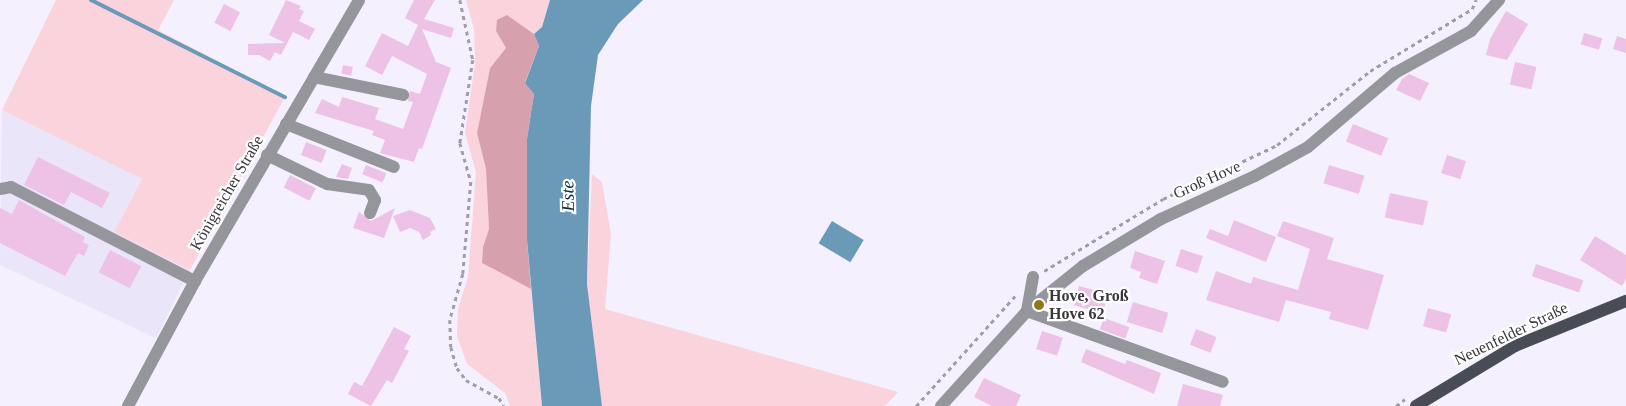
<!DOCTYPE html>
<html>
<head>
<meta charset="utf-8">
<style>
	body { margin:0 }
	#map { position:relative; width:1626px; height:406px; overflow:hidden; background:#f4f0fe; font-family:"Times New Roman",serif }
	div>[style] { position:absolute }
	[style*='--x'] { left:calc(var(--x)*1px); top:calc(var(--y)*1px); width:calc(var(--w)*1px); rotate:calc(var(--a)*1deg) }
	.built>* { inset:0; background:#ebe5fa }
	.green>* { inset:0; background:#fbd3dc }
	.forest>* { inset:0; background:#d7a0ad }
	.water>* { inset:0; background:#6b9ab8; transform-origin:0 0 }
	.stream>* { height:4px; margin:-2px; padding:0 2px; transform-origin:2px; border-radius:2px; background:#6b9ab8 }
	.building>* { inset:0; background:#edc2e6; transform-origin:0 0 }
	.path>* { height:2.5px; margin-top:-1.25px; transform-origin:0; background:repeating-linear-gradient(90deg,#a09da7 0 4px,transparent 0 8px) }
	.minor>* { height:12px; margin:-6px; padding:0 6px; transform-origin:6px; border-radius:6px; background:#94969b }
	.major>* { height:12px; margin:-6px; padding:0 6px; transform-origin:6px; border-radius:6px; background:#484c55 }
	.dots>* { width:14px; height:14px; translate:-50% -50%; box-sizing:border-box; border:2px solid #fff; border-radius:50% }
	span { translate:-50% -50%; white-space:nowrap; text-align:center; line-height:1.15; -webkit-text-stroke:4.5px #fff; paint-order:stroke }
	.street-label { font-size:16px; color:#38363c }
	.poi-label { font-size:16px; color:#38363c; font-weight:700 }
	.left { translate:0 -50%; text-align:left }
	.water-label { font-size:18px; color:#042d43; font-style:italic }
</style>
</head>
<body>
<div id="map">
	<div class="built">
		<div style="clip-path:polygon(2px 110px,142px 179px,114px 232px,190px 270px,156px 338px,0 265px)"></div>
	</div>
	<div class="green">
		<div style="clip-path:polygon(56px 0,174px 0,158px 30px,285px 97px,190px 270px,114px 232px,142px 179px,2px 110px)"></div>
		<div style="clip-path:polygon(466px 0,550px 0,542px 27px,534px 34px,507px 15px,496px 31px,506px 48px,490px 68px,477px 133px,486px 169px,489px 229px,483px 247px,482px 263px,531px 289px,542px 406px,510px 406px,505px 393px,467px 364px,457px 336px,458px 309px,468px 277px,476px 172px,465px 133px,475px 63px,474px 29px)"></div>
		<div style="clip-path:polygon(592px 174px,602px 182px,611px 234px,605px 309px,898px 392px,885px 406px,602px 406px,587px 284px)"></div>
	</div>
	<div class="forest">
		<div style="clip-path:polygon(507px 15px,534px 34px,539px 46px,525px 82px,534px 94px,527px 139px,527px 240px,531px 289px,482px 263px,483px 247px,489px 229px,486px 169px,477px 133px,490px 68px,506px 48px,496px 31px,497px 20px)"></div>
	</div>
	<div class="water">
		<div style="clip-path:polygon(550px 0,643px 0,618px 24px,598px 55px,591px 106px,587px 284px,602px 406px,542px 406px,527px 240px,527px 139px,534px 94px,525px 83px,539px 46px,534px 34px,542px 27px)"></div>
		<div style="left:832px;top:221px;width:37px;height:26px;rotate:31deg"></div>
	</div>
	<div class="stream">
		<div style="--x:91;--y:0;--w:217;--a:26.6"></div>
	</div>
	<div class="building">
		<div style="clip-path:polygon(286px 0,301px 6px,299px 9px,304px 11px,299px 21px,315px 29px,309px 40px,293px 32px,281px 55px,275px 52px,270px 61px,259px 55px,248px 55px,248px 44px,285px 43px,269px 35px)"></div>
		<div style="clip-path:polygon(414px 0,435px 0,424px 19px,454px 28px,451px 38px,422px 29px,436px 62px,451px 68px,422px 149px,419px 148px,414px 162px,380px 153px,385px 140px,372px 135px,374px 131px,315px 113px,322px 99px,339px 107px,342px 97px,379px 108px,375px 119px,403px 129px,413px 102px,408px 101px,410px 91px,420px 94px,427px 74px,392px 56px,382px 75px,365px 66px,382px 33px,408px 46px,418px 25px,405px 18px)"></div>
		<div style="left:224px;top:4px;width:18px;height:21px;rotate:27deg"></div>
		<div style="clip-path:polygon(1506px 11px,1528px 24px,1507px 60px,1486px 55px,1490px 39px)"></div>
		<div style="left:1584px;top:33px;width:19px;height:12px;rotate:16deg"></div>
		<div style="clip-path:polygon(1617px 36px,1626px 39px,1626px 53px,1613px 49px)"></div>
		<div style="left:1515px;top:62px;width:22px;height:23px;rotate:13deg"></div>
		<div style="left:343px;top:65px;width:10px;height:9px;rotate:11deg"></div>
		<div style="clip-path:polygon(1409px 74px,1429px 83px,1420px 101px,1396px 90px,1402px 79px)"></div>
		<div style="left:1353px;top:124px;width:38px;height:19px;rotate:22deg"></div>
		<div style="left:306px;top:142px;width:22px;height:14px;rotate:21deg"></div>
		<div style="left:1447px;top:155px;width:20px;height:19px;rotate:18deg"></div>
		<div style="clip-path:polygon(38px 157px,110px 193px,102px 208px,71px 192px,64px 205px,24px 185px)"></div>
		<div style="clip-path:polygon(342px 164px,352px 168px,348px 179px,336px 177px)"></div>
		<div style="left:366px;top:165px;width:22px;height:10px;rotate:22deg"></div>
		<div style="left:1329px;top:165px;width:37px;height:19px;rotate:17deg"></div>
		<div style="left:290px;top:175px;width:29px;height:14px;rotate:27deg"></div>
		<div style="left:1390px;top:193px;width:39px;height:25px;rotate:12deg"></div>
		<div style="clip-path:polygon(19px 200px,85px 237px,83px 242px,89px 245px,84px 256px,78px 253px,65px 276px,0 243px,0 208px,12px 214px)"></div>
		<div style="clip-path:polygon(395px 208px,384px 238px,353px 228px,359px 212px,371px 221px)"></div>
		<div style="clip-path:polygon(410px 210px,430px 218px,436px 229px,430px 232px,431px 235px,423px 240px,419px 232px,410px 228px,400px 232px,393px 216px)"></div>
		<div style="clip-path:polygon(1234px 220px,1276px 237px,1266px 262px,1206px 238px,1210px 229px,1228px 236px)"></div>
		<div style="clip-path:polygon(1283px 221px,1334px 238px,1327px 259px,1384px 275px,1368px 330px,1329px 319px,1331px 312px,1286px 300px,1279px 322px,1206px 300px,1216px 271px,1251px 284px,1253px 277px,1298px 290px,1310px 249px,1277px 236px)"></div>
		<div style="clip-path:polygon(1595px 236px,1626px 255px,1626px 279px,1622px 286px,1580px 260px)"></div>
		<div style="left:1181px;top:249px;width:23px;height:18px;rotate:18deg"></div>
		<div style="left:110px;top:250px;width:35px;height:25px;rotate:27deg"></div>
		<div style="clip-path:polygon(1135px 251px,1165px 261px,1157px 284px,1139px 278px,1141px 272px,1130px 268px)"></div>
		<div style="left:1536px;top:264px;width:50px;height:13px;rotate:19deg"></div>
		<div style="left:1079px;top:286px;width:30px;height:20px;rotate:15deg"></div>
		<div style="left:1133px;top:302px;width:37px;height:21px;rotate:17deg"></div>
		<div style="left:1428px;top:308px;width:24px;height:19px;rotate:15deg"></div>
		<div style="left:1104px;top:318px;width:27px;height:12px;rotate:20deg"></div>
		<div style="clip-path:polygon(394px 327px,411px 336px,404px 349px,409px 351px,392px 383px,387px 380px,371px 406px,348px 394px,354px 382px,362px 386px)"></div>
		<div style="left:1196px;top:329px;width:22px;height:17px;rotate:21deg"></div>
		<div style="left:1042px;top:331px;width:22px;height:19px;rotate:18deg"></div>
		<div style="clip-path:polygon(1086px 349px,1125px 364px,1127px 360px,1161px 373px,1154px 394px,1081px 362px)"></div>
		<div style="clip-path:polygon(984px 378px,1021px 395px,1016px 406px,992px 406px,974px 397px)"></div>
		<div style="clip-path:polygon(1183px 384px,1223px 395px,1220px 406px,1177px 406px)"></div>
	</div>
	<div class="path">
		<div style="--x:460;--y:0;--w:61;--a:77.8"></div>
		<div style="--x:473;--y:60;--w:84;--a:98.9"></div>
		<div style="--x:460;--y:143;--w:41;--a:74.2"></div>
		<div style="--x:471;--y:182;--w:92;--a:95"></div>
		<div style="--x:463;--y:274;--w:48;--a:105.8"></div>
		<div style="--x:450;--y:320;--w:27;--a:88"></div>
		<div style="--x:451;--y:347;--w:22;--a:74"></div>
		<div style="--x:457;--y:368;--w:15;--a:53"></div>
		<div style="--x:466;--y:380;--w:38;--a:29"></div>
		<div style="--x:499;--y:398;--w:9;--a:58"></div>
		<div style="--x:1044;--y:271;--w:139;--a:-31.2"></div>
		<div style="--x:1163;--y:199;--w:126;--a:-25.3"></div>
		<div style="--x:1277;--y:145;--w:119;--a:-38.5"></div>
		<div style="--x:1370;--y:71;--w:119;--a:-31.3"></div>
		<div style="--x:1472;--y:9;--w:10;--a:-66"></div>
		<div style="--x:916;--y:406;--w:151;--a:-48"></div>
		<div style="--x:1396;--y:406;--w:11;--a:-38"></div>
	</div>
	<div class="minor">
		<div style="--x:314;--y:77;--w:91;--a:11.4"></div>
		<div style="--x:286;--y:124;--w:116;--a:21.7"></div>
		<div style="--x:267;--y:155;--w:67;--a:25.8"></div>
		<div style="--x:327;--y:184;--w:42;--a:8.1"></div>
		<div style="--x:369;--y:190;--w:12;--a:59"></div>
		<div style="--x:375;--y:200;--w:14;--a:111"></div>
		<div style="--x:0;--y:189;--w:11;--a:-10"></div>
		<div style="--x:11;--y:187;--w:207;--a:27.1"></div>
		<div style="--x:1033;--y:277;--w:35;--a:100"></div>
		<div style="--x:1027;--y:311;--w:208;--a:19.9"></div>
		<div style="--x:128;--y:406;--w:142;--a:-61.8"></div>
		<div style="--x:195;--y:281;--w:325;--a:-59.7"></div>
		<div style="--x:941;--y:406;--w:128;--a:-47.8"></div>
		<div style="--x:1027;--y:311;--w:72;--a:-38.8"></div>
		<div style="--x:1083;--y:266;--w:91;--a:-31.1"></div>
		<div style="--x:1161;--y:219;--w:103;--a:-24.6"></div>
		<div style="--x:1255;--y:176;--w:60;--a:-28.7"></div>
		<div style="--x:1308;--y:147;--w:114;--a:-40.4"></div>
		<div style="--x:1395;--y:73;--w:87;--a:-28.9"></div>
		<div style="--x:1471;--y:31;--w:42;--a:-47.9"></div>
	</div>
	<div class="major">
		<div style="--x:1416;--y:406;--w:116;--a:-31.2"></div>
		<div style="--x:1515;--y:346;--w:120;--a:-22.1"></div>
	</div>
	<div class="dots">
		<div style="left:1039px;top:305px;background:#8c791e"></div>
	</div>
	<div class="street-label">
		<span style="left:1207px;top:180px;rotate:-24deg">Groß Hove</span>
		<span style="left:227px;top:193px;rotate:-60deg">Königreicher Straße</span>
		<span style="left:1511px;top:334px;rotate:-26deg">Neuenfelder Straße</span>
	</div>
	<div class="poi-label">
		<span class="left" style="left:1049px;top:305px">Hove, Groß<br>Hove 62</span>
	</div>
	<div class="water-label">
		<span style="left:568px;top:196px;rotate:-91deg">Este</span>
	</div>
</div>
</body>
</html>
